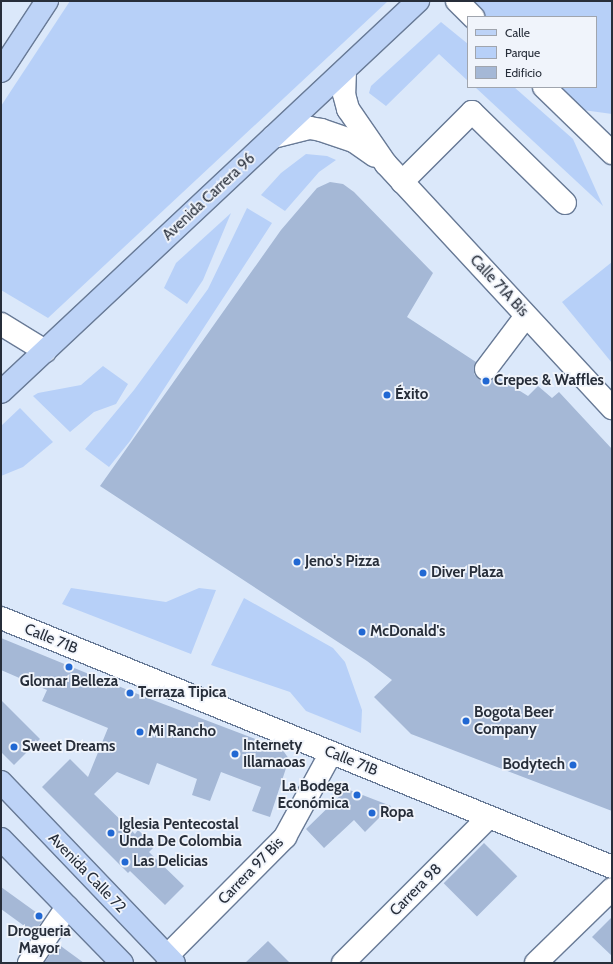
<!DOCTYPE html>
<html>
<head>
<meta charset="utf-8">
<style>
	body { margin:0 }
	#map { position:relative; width:613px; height:964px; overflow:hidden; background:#dbe8fa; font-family:Cabin,sans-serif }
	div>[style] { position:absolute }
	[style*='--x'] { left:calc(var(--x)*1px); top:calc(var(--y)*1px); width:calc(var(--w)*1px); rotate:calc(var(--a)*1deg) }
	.green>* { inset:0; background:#b7d0f8 }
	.building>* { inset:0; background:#a5b8d6; transform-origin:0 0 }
	.roads { filter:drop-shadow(1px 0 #687a96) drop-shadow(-1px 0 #687a96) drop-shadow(0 1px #687a96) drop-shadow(0 -1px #687a96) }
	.minor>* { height:22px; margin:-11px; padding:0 11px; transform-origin:11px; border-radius:11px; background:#fff }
	.major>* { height:22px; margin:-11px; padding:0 11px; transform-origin:11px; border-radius:11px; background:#bdd3f7 }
	.dots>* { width:11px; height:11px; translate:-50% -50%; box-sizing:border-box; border:2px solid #f0f4fb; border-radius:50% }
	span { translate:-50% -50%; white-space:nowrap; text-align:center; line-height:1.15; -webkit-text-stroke:3.5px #f0f4fb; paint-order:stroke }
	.street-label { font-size:15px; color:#272e3a }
	.poi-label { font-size:15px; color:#272e3a; font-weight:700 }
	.left { translate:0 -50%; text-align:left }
	.right { translate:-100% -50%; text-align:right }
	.frame { position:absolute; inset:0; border:2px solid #272e3a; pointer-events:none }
	.legend { position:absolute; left:467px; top:16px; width:130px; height:72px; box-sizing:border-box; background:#f0f4fb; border:1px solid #a0a5ae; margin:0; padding:5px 7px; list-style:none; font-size:12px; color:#272e3a }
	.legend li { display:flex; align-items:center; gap:8px; height:20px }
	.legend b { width:20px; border:1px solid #a0a5ae }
</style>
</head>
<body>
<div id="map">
	<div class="green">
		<div style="clip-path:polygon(70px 1px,388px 1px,48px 318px,1px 290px,1px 106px)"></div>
		<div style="clip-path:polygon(469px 1px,612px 1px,612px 114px,576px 109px,553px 87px,596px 87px,596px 17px,483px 17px)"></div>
		<div style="clip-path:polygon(441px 22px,468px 44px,468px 81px,439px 54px,386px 106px,369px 93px,371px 86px)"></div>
		<div style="clip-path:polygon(475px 87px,514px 87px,573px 139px,603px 206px)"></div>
		<div style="clip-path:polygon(306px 154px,327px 156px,336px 160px,319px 172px,285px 211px,261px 195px,281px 173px)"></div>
		<div style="clip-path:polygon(247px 208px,272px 223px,130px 441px,109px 467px,85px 449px,134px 390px,208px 289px)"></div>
		<div style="clip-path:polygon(231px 213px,203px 280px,187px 304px,164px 288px,176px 263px)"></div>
		<div style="clip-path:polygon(612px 262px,612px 363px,562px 302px)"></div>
		<div style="clip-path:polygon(103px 366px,128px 384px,116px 404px,94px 412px,70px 432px,33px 396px,38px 393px,81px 385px)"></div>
		<div style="clip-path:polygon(20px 408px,53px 442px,23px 467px,1px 476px,1px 426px)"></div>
		<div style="clip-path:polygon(71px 588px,166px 602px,199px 588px,216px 590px,191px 654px,62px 604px)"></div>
		<div style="clip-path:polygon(244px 598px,333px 648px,345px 662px,362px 710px,361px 733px,306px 711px,290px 692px,211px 665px)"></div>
	</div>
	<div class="building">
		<div style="clip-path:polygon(330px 182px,343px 184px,354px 192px,433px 273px,407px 317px,476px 362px,474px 368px,474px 374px,479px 379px,484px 381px,490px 381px,496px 376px,528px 396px,538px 386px,552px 398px,559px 392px,612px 449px,612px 811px,411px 734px,374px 697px,392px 680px,367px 661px,100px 486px,281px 230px,317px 188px)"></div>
		<div style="clip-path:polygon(1px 638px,145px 697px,282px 749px,289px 759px,270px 817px,252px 811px,261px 787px,221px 772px,210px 801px,192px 795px,197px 779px,157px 763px,149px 785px,117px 772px,94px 794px,135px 834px,138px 830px,155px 846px,149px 852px,184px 886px,165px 905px,130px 871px,128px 873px,42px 787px,70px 759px,88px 777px,108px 728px,42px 701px,47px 690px,1px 670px)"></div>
		<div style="clip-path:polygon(1px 700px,40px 739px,14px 765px,1px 752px)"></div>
		<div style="clip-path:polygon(347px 789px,391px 806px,365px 832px,354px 820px,324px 848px,306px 829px)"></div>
		<div style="left:484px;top:843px;width:47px;height:57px;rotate:45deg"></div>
		<div style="clip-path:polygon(1px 887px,44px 918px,34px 933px,1px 909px)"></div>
		<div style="clip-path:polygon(612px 917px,612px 956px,592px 937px)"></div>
		<div style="clip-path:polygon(268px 941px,290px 963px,245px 963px)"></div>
		<div style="clip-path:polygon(58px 944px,84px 963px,44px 963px)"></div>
	</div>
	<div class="roads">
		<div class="minor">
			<div style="--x:457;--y:1;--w:23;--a:45"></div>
			<div style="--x:345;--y:70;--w:24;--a:92"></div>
			<div style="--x:344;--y:94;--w:16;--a:75"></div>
			<div style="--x:348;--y:109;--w:67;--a:55.4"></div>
			<div style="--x:386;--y:164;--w:333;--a:47.2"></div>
			<div style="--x:544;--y:87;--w:95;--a:44.1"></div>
			<div style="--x:273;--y:137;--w:38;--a:-14"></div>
			<div style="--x:310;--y:128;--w:11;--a:10"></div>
			<div style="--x:321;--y:130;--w:36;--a:19"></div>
			<div style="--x:355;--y:142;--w:24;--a:35"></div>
			<div style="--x:402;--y:182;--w:99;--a:-45"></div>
			<div style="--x:472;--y:112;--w:130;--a:44.4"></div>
			<div style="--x:1;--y:324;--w:52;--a:31.5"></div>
			<div style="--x:486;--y:369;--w:66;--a:-53"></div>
			<div style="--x:1;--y:618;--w:660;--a:22.17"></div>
			<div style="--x:167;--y:956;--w:168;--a:-45.2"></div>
			<div style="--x:285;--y:837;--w:96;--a:-61.3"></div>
			<div style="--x:29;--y:963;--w:68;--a:-55.8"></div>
			<div style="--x:343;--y:963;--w:206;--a:-45"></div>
			<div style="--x:536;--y:963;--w:106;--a:-44.2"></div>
		</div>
		<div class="major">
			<div style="--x:1;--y:71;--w:84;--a:-56.7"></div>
			<div style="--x:1;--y:392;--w:572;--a:-43.16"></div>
			<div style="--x:1;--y:782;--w:250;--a:46.3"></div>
			<div style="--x:1;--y:839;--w:173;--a:45.7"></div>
		</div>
	</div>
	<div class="dots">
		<div style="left:486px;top:381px;background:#2168d3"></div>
		<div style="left:387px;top:395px;background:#2168d3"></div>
		<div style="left:297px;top:562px;background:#2168d3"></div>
		<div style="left:423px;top:573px;background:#2168d3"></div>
		<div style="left:362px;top:632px;background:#2168d3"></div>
		<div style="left:69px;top:667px;background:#2168d3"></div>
		<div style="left:130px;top:693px;background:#2168d3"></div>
		<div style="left:466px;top:721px;background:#2168d3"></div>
		<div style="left:140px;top:732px;background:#2168d3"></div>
		<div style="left:14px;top:747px;background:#2168d3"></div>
		<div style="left:235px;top:754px;background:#2168d3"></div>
		<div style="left:573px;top:765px;background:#2168d3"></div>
		<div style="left:357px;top:795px;background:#2168d3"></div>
		<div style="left:372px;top:813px;background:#2168d3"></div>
		<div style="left:111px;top:833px;background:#2168d3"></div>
		<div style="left:125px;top:862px;background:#2168d3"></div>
		<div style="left:39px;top:916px;background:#2168d3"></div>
	</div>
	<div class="street-label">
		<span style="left:209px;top:197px;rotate:-43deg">Avenida Carrera 96</span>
		<span style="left:499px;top:286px;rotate:47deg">Calle 71A Bis</span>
		<span style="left:51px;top:639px;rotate:22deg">Calle 71B</span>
		<span style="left:351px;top:761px;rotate:22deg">Calle 71B</span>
		<span style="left:251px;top:871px;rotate:-46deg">Carrera 97 Bis</span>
		<span style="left:87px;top:873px;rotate:46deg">Avenida Calle 72</span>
		<span style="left:416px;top:890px;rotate:-45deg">Carrera 98</span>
	</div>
	<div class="poi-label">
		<span class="left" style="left:494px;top:381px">Crepes &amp; Waffles</span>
		<span class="left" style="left:395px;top:395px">Éxito</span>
		<span class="left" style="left:305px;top:562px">Jeno's Pizza</span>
		<span class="left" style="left:431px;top:573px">Diver Plaza</span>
		<span class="left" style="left:370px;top:632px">McDonald's</span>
		<span style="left:69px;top:682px">Glomar Belleza</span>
		<span class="left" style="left:138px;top:693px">Terraza Tipica</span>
		<span class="left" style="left:474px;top:721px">Bogota Beer<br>Company</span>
		<span class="left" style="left:148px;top:732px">Mi Rancho</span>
		<span class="left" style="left:243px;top:754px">Internety<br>Illamaoas</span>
		<span class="left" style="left:22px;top:747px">Sweet Dreams</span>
		<span class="right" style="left:565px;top:765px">Bodytech</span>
		<span class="right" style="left:349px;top:795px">La Bodega<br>Económica</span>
		<span class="left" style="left:380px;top:813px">Ropa</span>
		<span class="left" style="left:119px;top:833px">Iglesia Pentecostal<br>Unda De Colombia</span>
		<span class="left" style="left:133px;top:862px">Las Delicias</span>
		<span style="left:39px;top:940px">Drogueria<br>Mayor</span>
	</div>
	<div class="frame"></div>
	<ul class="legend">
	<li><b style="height:5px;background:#bdd3f7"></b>Calle</li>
	<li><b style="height:11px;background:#b7d0f8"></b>Parque</li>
	<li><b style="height:11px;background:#a5b8d6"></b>Edificio</li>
	</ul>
</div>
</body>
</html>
